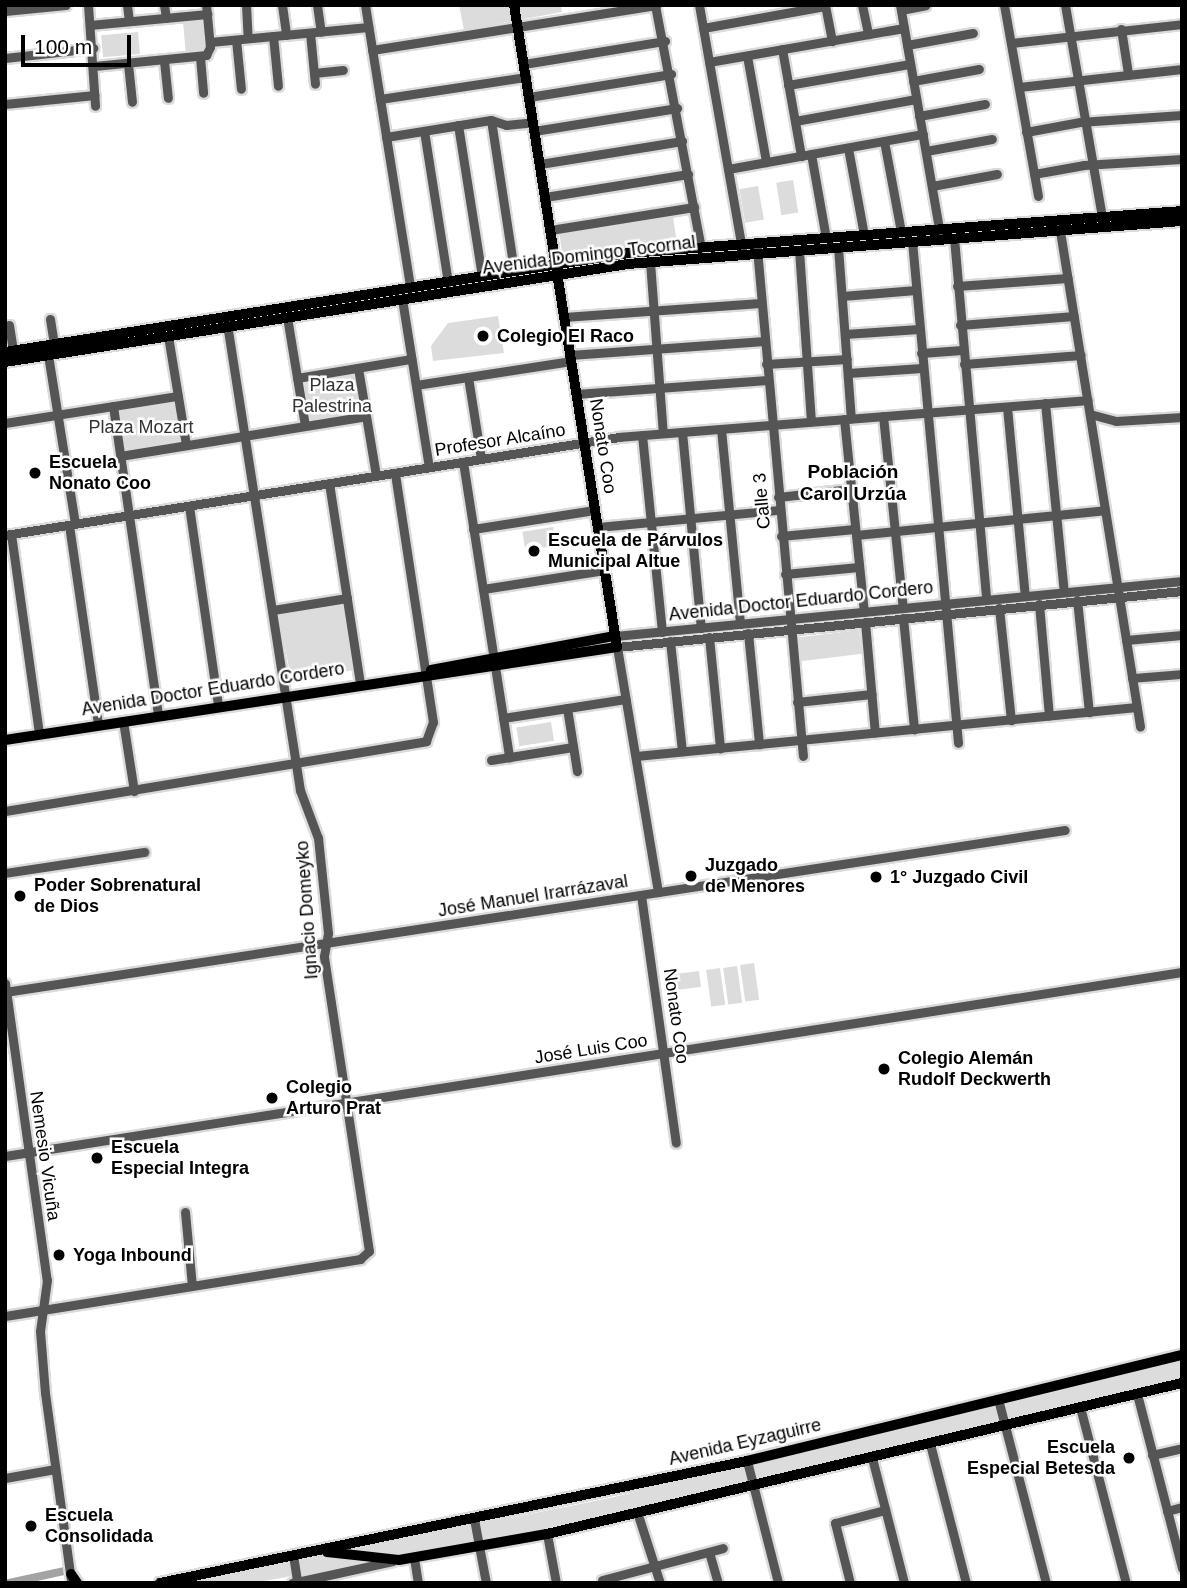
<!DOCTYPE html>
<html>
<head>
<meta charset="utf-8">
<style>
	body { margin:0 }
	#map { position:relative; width:1187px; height:1588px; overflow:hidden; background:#fff; font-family:Helvetica,sans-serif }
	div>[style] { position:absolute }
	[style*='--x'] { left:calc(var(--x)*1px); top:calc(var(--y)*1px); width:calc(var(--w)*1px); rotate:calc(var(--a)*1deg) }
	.green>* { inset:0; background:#dcdcdc; transform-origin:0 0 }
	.canal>* { height:8px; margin:-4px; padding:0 4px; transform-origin:4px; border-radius:4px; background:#a3a3a3 }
	.roads { filter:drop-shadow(2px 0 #dbdbdb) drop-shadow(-2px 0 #dbdbdb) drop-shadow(0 2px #dbdbdb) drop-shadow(0 -2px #dbdbdb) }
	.minor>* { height:9px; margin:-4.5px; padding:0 4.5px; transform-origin:4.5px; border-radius:4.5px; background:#555 }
	.major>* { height:10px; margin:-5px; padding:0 5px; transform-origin:5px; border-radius:5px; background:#000 }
	.dots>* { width:19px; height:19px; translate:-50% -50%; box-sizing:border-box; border:4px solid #fff; border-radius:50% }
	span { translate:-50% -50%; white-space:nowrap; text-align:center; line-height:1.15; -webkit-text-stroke:5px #fff; paint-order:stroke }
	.street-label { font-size:18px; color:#000 }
	.poi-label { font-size:18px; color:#000; font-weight:700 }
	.left { translate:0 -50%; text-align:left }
	.right { translate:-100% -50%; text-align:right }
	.park-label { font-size:18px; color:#333 }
	.neighbourhood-label { font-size:19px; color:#000; font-weight:700 }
	.frame { position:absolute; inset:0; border:7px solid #000; pointer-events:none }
	.scale { position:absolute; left:21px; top:35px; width:110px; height:32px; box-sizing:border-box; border:4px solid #000; border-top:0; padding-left:9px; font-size:21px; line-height:24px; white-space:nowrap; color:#000; -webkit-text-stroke:5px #fff; paint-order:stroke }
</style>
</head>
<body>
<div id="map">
	<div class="green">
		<div style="clip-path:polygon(459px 5px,561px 5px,562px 12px,464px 30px)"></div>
		<div style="clip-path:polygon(201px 20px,207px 49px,204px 54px,186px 56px,183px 21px)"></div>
		<div style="left:138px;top:32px;width:22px;height:37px;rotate:85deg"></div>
		<div style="left:793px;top:180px;width:33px;height:17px;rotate:81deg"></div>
		<div style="left:758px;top:186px;width:34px;height:19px;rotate:80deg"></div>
		<div style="left:673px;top:216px;width:28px;height:115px;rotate:82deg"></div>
		<div style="clip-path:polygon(498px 316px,504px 353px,433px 361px,431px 346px,448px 323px)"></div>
		<div style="left:354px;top:370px;width:43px;height:55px;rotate:78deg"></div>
		<div style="left:175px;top:402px;width:41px;height:57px;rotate:84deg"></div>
		<div style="left:553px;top:527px;width:19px;height:31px;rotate:81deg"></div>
		<div style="clip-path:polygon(338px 604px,344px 608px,353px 670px,292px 683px,279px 616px)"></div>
		<div style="left:859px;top:630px;width:24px;height:64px;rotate:83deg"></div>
		<div style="left:551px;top:722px;width:19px;height:35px;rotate:81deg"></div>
		<div style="left:754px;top:963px;width:37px;height:14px;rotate:82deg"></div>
		<div style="left:737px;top:966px;width:37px;height:14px;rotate:82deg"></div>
		<div style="left:720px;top:968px;width:37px;height:14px;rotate:82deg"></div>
		<div style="left:699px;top:971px;width:16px;height:34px;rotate:83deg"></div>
		<div style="clip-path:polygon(1182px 1359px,1182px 1381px,762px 1481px,492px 1541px,252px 1583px,182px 1583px,610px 1498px)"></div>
	</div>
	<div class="canal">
		<div style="--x:9;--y:1583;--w:56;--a:-12.3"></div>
	</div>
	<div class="roads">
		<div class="minor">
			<div style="--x:88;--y:5;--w:101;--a:86"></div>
			<div style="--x:127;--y:5;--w:16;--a:83"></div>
			<div style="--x:164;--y:5;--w:13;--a:81"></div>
			<div style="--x:246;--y:5;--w:33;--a:87"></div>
			<div style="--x:282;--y:5;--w:30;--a:82"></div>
			<div style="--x:317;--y:5;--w:27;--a:82"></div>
			<div style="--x:365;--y:5;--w:286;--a:80.9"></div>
			<div style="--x:655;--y:5;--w:247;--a:79.3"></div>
			<div style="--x:699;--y:5;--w:248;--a:80"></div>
			<div style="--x:825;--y:5;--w:37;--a:79"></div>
			<div style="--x:862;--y:5;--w:30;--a:78"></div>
			<div style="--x:900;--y:5;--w:232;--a:80.1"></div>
			<div style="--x:1004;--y:5;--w:194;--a:79.9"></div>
			<div style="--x:1065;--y:5;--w:215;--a:80.1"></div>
			<div style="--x:901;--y:10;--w:25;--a:-11"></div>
			<div style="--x:5;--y:11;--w:61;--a:-5.6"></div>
			<div style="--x:90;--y:25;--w:118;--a:-5.4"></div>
			<div style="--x:703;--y:28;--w:124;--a:-10.2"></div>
			<div style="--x:1121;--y:29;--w:45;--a:81"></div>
			<div style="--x:310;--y:33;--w:51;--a:84.4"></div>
			<div style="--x:273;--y:36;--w:50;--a:84.3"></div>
			<div style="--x:236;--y:40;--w:49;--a:84.2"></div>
			<div style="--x:210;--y:42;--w:159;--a:-5.4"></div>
			<div style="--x:1011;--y:43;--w:172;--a:-6.3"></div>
			<div style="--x:907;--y:45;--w:67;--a:-10.3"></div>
			<div style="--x:782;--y:49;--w:109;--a:79.9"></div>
			<div style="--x:372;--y:50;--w:288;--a:-9"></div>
			<div style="--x:747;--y:56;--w:108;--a:79.8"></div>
			<div style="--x:200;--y:57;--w:36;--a:85"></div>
			<div style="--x:5;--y:58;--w:89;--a:-6.5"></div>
			<div style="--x:164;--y:61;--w:37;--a:84"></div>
			<div style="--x:709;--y:62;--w:198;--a:-9.9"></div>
			<div style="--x:128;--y:64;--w:38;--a:84"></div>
			<div style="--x:524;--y:64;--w:143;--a:-9.3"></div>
			<div style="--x:94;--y:66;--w:113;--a:-5.6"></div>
			<div style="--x:206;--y:55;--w:9;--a:-63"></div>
			<div style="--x:210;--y:47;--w:42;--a:-95.4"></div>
			<div style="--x:314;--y:73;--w:29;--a:-6"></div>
			<div style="--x:913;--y:81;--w:67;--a:-10.3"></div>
			<div style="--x:788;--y:85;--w:124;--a:-9.8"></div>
			<div style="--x:1019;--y:87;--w:164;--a:-6.3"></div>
			<div style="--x:529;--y:97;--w:144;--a:-9.2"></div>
			<div style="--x:380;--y:99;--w:148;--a:-8.6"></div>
			<div style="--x:5;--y:104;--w:90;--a:-5.7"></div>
			<div style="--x:919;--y:116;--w:67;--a:-10.3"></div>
			<div style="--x:491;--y:120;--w:153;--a:81.3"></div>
			<div style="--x:795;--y:121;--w:123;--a:-10.3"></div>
			<div style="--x:458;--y:125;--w:153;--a:81"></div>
			<div style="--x:424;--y:131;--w:153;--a:81"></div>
			<div style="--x:534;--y:131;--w:145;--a:-9.1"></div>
			<div style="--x:1026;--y:132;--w:55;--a:-10.5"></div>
			<div style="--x:1080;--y:122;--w:102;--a:-3.9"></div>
			<div style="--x:386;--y:137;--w:106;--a:-9.2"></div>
			<div style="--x:491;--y:120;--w:16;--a:18"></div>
			<div style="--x:506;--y:125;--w:27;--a:-6"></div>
			<div style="--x:884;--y:141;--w:93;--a:79.4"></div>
			<div style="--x:848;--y:148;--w:88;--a:79.6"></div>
			<div style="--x:926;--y:151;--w:67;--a:-10.3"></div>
			<div style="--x:811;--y:154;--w:85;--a:79.9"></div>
			<div style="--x:540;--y:164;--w:144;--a:-9.2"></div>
			<div style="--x:728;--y:169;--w:198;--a:-10.2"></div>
			<div style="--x:1034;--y:174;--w:51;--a:-10.2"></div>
			<div style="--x:1084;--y:165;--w:98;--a:-3.5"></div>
			<div style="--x:932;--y:186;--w:66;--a:-10.5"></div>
			<div style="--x:545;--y:197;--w:145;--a:-9.1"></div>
			<div style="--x:1059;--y:225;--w:508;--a:80.82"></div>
			<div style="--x:550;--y:230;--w:146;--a:-9.1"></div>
			<div style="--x:954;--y:238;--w:363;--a:84.9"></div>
			<div style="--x:912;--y:241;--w:504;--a:84.76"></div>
			<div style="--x:838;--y:247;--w:172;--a:85.7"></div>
			<div style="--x:757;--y:249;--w:509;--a:84.82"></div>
			<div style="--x:799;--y:250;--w:172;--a:86"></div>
			<div style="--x:650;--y:262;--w:171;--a:85.7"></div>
			<div style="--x:957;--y:286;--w:111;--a:-4.1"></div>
			<div style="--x:842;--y:296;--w:74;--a:-4.6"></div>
			<div style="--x:402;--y:299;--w:170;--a:80.9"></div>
			<div style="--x:287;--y:317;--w:110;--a:80.6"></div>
			<div style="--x:564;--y:317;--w:197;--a:-4.1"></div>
			<div style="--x:50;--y:319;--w:25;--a:81"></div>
			<div style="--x:9;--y:325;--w:25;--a:81"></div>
			<div style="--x:960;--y:325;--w:114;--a:-4.5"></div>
			<div style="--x:845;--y:334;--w:74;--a:-3.9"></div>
			<div style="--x:168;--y:336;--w:110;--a:80.6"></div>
			<div style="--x:921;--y:353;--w:41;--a:-4.2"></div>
			<div style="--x:48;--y:355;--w:171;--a:80.9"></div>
			<div style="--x:570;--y:355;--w:195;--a:-4.1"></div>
			<div style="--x:766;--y:364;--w:81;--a:-3.5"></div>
			<div style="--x:964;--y:364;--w:117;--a:-4.4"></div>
			<div style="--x:358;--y:368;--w:109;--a:80.5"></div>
			<div style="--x:848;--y:373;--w:74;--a:-3.9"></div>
			<div style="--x:468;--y:377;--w:83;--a:81"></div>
			<div style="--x:297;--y:378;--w:116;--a:-9.5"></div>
			<div style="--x:416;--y:385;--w:157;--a:-8.8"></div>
			<div style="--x:576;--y:394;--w:192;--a:-4.2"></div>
			<div style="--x:1045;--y:403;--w:190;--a:84.3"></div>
			<div style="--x:113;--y:406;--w:312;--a:81.7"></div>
			<div style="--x:1007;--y:407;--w:190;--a:84.6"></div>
			<div style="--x:1090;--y:414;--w:27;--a:15"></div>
			<div style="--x:1116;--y:421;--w:66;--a:-3.5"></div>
			<div style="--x:883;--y:416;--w:193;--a:84.1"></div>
			<div style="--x:844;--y:419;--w:194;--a:84.1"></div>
			<div style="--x:5;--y:423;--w:175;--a:-8.9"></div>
			<div style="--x:721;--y:429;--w:196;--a:84.4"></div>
			<div style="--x:682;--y:432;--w:197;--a:84.5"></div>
			<div style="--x:642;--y:435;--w:198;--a:84.2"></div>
			<div style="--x:120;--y:456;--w:249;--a:-9.2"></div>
			<div style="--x:463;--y:462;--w:299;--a:81.1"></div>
			<div style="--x:329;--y:483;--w:202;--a:81.2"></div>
			<div style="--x:778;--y:497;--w:73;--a:-6.3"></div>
			<div style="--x:189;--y:506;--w:202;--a:81.7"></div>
			<div style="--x:69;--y:525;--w:202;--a:81.7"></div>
			<div style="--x:598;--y:527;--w:182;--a:-5.4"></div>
			<div style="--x:473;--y:529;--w:123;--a:-8.9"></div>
			<div style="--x:11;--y:534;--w:202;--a:82"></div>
			<div style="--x:5;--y:535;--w:622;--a:-9.07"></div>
			<div style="--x:619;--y:437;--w:470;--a:-4.5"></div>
			<div style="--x:856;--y:535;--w:250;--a:-5.7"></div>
			<div style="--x:781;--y:536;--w:74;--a:-5.4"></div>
			<div style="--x:785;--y:574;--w:74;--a:-5.4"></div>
			<div style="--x:483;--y:589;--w:123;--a:-8.9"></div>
			<div style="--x:1077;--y:600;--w:113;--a:83.9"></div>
			<div style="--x:1039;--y:604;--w:112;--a:84.9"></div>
			<div style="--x:999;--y:608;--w:113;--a:83.9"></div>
			<div style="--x:273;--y:610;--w:75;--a:-9.2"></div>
			<div style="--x:903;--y:618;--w:112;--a:84.3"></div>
			<div style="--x:865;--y:622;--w:111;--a:84.9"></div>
			<div style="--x:748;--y:633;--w:112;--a:84.3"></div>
			<div style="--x:615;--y:636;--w:570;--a:-5.54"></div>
			<div style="--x:709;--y:637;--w:112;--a:84.3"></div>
			<div style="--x:1126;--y:640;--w:56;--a:-5.1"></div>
			<div style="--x:670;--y:641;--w:111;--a:83.8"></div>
			<div style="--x:1132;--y:678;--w:50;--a:-4.6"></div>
			<div style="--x:797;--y:702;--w:75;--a:-6.1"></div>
			<div style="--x:567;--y:708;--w:64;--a:81"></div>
			<div style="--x:503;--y:718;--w:124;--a:-8.8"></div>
			<div style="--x:123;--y:721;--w:71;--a:81.1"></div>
			<div style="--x:636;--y:756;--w:503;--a:-5.59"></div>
			<div style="--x:491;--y:760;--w:83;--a:-9"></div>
			<div style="--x:5;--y:811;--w:427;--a:-9.4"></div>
			<div style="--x:426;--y:741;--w:20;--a:-70"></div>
			<div style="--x:433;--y:722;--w:252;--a:-98.7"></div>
			<div style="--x:5;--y:873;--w:141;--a:-8.6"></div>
			<div style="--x:658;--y:892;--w:248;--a:-99.5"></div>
			<div style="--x:617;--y:647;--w:568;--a:-5.66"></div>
			<div style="--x:641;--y:895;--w:250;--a:82"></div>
			<div style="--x:5;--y:983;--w:300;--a:82"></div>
			<div style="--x:47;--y:1280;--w:51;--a:97.8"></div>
			<div style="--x:40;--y:1331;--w:62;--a:85.4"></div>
			<div style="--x:45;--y:1393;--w:190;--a:82.1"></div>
			<div style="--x:5;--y:992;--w:1072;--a:-8.69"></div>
			<div style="--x:5;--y:1156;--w:1191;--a:-8.89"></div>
			<div style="--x:185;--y:1212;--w:74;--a:84.6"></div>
			<div style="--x:5;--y:1316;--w:360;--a:-9.1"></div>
			<div style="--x:360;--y:1259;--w:12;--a:-42"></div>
			<div style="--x:369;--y:1251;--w:298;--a:-98.7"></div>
			<div style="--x:324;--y:956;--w:23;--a:-80"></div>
			<div style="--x:328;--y:933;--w:96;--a:-96"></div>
			<div style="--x:318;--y:838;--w:51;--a:-110.6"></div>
			<div style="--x:300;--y:790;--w:473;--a:-98.9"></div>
			<div style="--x:1137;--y:1394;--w:180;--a:75.5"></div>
			<div style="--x:998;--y:1399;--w:190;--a:75.4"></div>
			<div style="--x:1080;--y:1407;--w:182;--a:75.4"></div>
			<div style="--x:930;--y:1444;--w:144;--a:75.5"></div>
			<div style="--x:1152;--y:1455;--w:31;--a:-13"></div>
			<div style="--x:872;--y:1458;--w:129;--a:75.6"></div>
			<div style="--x:747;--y:1461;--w:126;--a:75.7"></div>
			<div style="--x:5;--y:1478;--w:51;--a:-10.2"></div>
			<div style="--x:1167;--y:1511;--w:16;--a:-15"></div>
			<div style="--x:638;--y:1515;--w:71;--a:72.1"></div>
			<div style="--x:474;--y:1519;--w:65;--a:79.4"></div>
			<div style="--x:547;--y:1534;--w:50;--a:79.6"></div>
			<div style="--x:709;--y:1552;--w:32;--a:74"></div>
			<div style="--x:293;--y:1555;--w:24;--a:81"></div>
			<div style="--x:297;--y:1579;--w:5;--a:37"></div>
			<div style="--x:414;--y:1558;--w:25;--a:81"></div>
			<div style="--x:602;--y:1580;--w:125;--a:-14.8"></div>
			<div style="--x:292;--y:1583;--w:103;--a:-12.3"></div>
			<div style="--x:850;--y:1583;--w:62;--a:-104"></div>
			<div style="--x:835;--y:1523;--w:52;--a:-14.6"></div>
		</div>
		<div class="major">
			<div style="--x:5;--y:352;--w:632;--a:-9.02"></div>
			<div style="--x:629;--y:253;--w:555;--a:-4.34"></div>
			<div style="--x:5;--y:362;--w:631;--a:-8.94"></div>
			<div style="--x:628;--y:264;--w:556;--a:-4.44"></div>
			<div style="--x:431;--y:670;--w:187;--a:-10.5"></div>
			<div style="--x:5;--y:740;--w:619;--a:-8.64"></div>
			<div style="--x:617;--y:647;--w:650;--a:-99.11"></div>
			<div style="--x:327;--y:1552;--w:72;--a:6.3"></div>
			<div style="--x:399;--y:1560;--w:150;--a:-10"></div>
			<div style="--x:547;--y:1534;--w:653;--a:-13.38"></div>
			<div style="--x:71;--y:1574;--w:11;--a:56"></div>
			<div style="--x:160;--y:1583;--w:600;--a:-11.74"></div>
			<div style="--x:747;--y:1461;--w:448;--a:-13.7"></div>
		</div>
	</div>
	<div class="dots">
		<div style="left:483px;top:336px;background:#000"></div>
		<div style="left:35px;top:473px;background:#000"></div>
		<div style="left:534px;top:551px;background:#000"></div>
		<div style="left:691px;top:876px;background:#000"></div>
		<div style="left:876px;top:877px;background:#000"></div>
		<div style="left:20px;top:896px;background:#000"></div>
		<div style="left:884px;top:1069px;background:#000"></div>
		<div style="left:272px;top:1098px;background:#000"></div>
		<div style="left:97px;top:1158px;background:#000"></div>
		<div style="left:59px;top:1255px;background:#000"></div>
		<div style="left:1129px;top:1458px;background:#000"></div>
		<div style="left:31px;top:1526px;background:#000"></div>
	</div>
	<div class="street-label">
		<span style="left:589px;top:255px;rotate:-7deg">Avenida Domingo Tocornal</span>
		<span style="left:500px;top:440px;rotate:-9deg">Profesor Alcaíno</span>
		<span style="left:603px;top:446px;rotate:81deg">Nonato Coo</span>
		<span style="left:762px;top:501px;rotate:-95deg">Calle 3</span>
		<span style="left:801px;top:601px;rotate:-6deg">Avenida Doctor Eduardo Cordero</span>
		<span style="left:213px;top:689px;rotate:-9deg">Avenida Doctor Eduardo Cordero</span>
		<span style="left:533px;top:896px;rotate:-9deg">José Manuel Irarrázaval</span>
		<span style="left:307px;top:910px;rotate:-94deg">Ignacio Domeyko</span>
		<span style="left:676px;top:1016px;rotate:82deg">Nonato Coo</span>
		<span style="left:591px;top:1049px;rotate:-9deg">José Luis Coo</span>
		<span style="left:45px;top:1156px;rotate:82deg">Nemesio Vicuña</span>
		<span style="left:745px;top:1442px;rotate:-13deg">Avenida Eyzaguirre</span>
	</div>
	<div class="poi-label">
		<span class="left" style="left:497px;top:336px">Colegio El Raco</span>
		<span class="left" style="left:49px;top:473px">Escuela<br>Nonato Coo</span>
		<span class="left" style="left:548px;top:551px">Escuela de Párvulos<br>Municipal Altue</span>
		<span class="left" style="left:705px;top:876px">Juzgado<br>de Menores</span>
		<span class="left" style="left:890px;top:877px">1° Juzgado Civil</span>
		<span class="left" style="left:34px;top:896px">Poder Sobrenatural<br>de Dios</span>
		<span class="left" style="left:898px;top:1069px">Colegio Alemán<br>Rudolf Deckwerth</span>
		<span class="left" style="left:286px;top:1098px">Colegio<br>Arturo Prat</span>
		<span class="left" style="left:111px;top:1158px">Escuela<br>Especial Integra</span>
		<span class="left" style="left:73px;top:1255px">Yoga Inbound</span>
		<span class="right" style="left:1115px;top:1458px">Escuela<br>Especial Betesda</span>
		<span class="left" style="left:45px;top:1526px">Escuela<br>Consolidada</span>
	</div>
	<div class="park-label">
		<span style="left:332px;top:396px">Plaza<br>Palestrina</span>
		<span style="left:141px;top:427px">Plaza Mozart</span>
	</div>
	<div class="neighbourhood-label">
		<span style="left:853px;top:483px">Población<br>Carol Urzúa</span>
	</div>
	<div class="frame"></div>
	<div class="scale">100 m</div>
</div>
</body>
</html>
